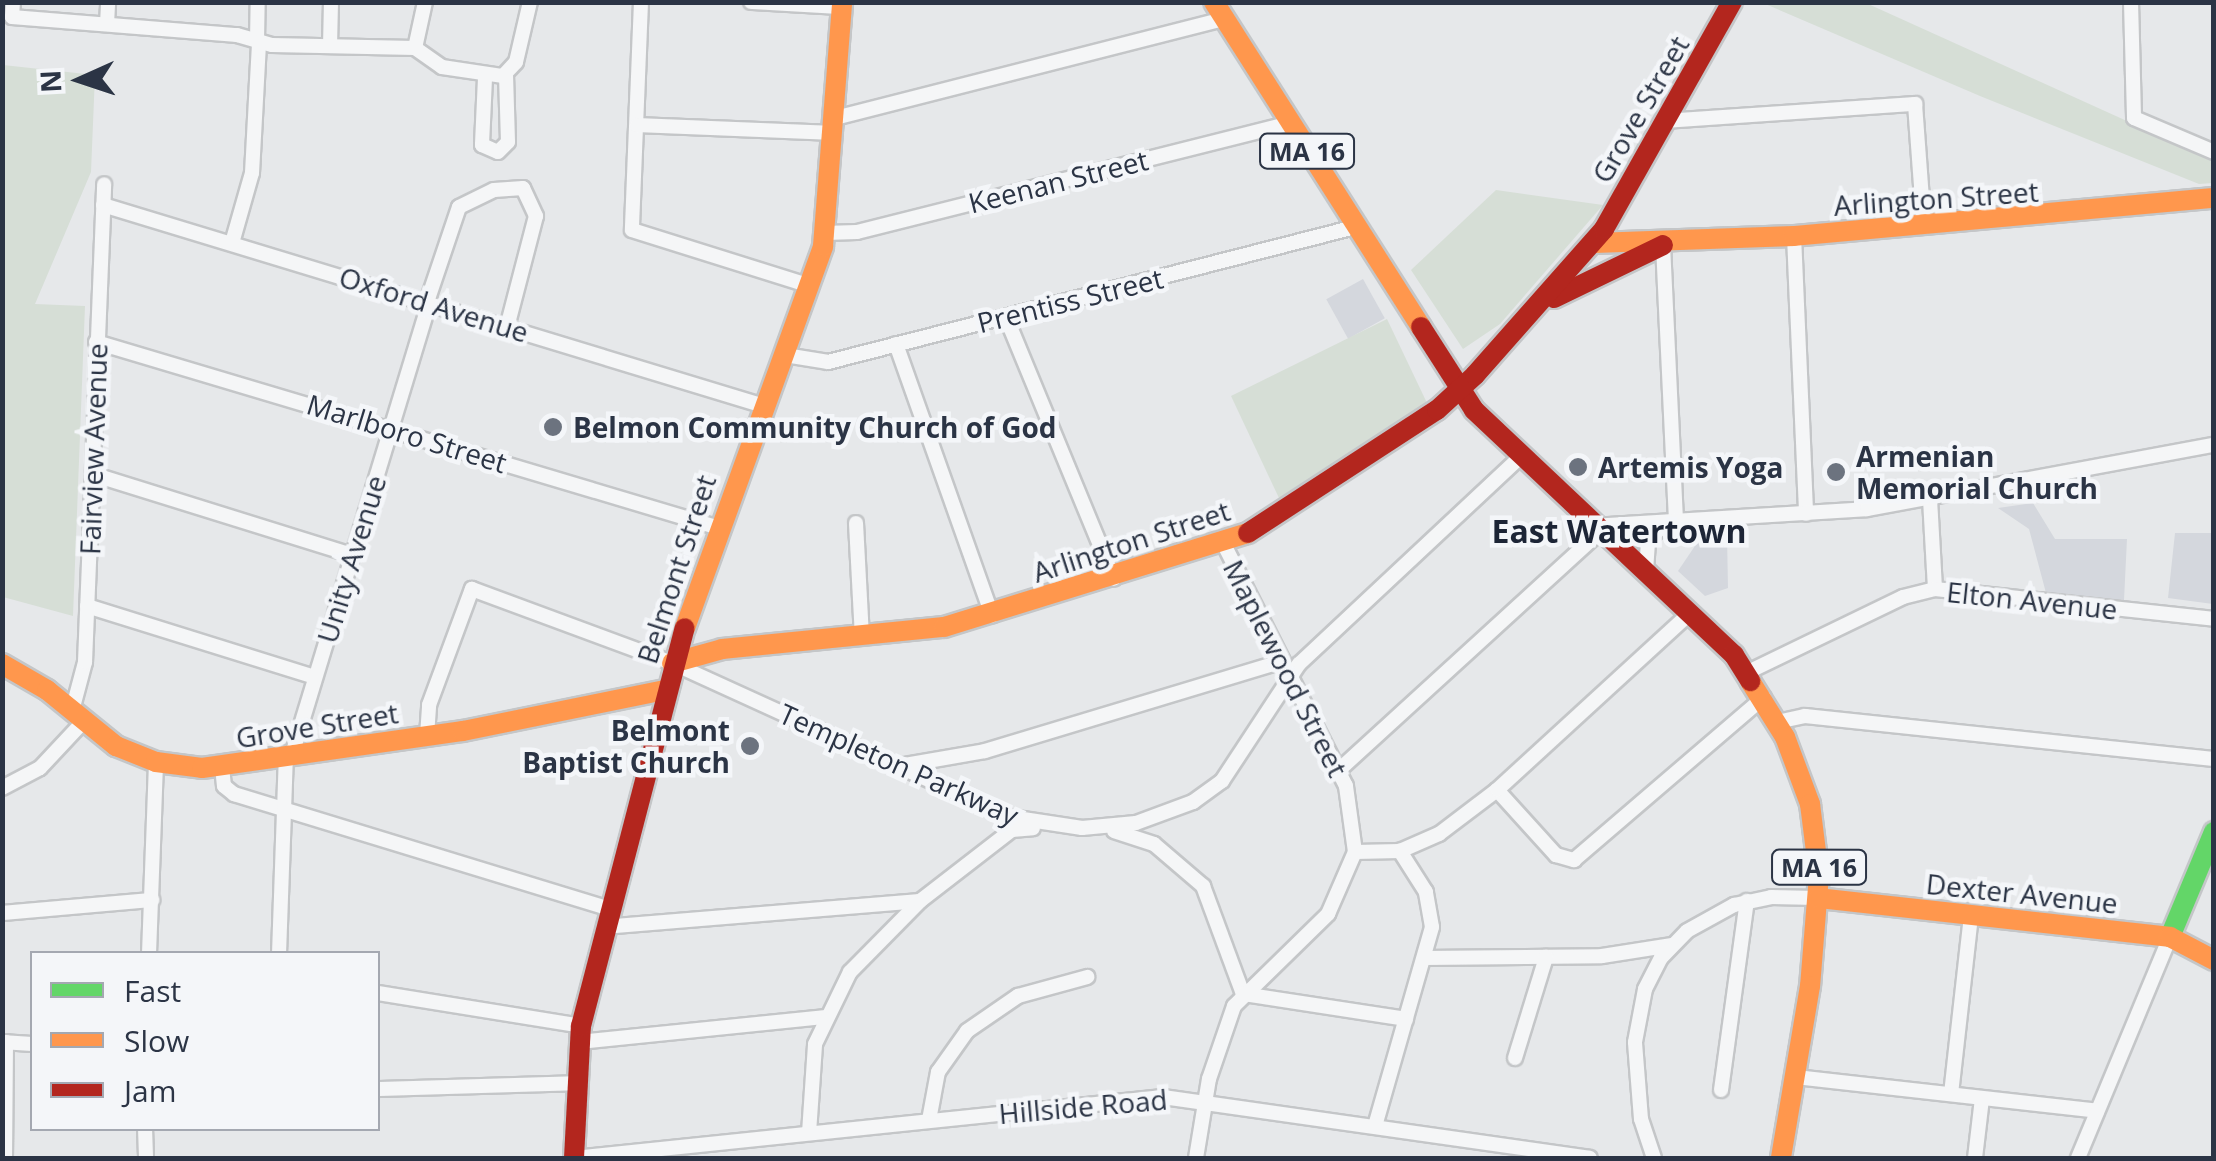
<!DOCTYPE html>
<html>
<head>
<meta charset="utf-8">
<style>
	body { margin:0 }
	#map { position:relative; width:2216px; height:1161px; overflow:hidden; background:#e6e8ea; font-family:"Open Sans",sans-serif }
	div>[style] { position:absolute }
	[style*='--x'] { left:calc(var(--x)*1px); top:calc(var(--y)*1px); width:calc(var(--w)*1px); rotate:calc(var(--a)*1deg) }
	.built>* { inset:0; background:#d4d7dd; transform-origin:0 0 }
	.green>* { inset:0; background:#d6ded6 }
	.roads { filter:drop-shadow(2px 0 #c4c6c8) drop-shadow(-2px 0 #c4c6c8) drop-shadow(0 2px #c4c6c8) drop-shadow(0 -2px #c4c6c8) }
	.street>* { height:14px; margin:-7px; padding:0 7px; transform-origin:7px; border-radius:7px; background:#f5f6f7 }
	.fast>* { height:20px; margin:-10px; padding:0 10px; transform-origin:10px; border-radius:10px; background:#63d668 }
	.slow>* { height:20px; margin:-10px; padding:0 10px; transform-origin:10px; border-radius:10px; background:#ff974d }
	.jam>* { height:20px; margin:-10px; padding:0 10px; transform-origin:10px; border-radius:10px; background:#b3261e }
	.dots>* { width:28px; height:28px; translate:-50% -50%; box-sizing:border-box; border:5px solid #f4f6f9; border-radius:50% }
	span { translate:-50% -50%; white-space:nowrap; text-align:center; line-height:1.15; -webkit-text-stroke:9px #f4f6f9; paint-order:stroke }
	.shield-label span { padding:2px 8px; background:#f4f6f9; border:2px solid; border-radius:8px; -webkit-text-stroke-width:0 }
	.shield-label { font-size:25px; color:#2b3445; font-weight:700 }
	.street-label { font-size:28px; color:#2b3445 }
	.poi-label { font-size:28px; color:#2b3445; font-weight:700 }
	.left { translate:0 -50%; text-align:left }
	.right { translate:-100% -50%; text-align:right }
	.quarter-label { font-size:32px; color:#1d2536; font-weight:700 }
	.frame { position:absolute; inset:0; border:5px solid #2b3445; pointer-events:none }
	.legend { position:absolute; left:30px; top:951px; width:350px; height:180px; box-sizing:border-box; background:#f4f6f9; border:2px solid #a4a8b1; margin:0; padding:12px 18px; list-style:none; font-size:30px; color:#2b3445 }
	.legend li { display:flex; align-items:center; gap:20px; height:50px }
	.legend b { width:50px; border:2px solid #a4a8b1 }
	.north { position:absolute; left:30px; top:30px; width:100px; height:100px; -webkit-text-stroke:8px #f4f6f9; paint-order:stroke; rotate:267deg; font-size:28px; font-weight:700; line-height:40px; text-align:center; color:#2b3445 }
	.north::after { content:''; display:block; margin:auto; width:35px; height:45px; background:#2b3445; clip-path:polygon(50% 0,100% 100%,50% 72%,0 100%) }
</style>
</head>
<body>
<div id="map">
	<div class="built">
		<div style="left:1363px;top:279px;width:45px;height:42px;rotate:61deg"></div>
		<div style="clip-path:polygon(2033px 503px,2055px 539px,2127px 539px,2124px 600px,2046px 593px,2029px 529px,1998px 508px)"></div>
		<div style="clip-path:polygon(2175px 533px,2213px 533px,2213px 604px,2168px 598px)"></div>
		<div style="clip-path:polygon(1727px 535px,1728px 588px,1705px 596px,1678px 571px,1701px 537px)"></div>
	</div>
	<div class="green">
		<div style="clip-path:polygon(1763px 3px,1866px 3px,2213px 160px,2213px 183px,2199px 184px,1980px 96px)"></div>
		<div style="clip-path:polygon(2px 31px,3px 65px,95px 75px,91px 172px,35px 304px,85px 306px,73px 616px,3px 597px)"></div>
		<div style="clip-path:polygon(1496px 190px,1603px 205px,1500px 324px,1463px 349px,1411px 270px)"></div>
		<div style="clip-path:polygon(1387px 319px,1427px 403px,1279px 498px,1231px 396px)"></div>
	</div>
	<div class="roads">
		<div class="street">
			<div style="--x:13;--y:2;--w:15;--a:94"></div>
			<div style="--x:12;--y:17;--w:226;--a:4.6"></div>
			<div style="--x:237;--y:35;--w:36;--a:16"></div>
			<div style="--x:272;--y:45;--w:143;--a:1.2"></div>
			<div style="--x:641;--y:2;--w:228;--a:92.3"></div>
			<div style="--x:632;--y:230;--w:188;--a:17.4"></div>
			<div style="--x:751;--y:2;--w:90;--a:3.2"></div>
			<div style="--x:2131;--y:2;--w:116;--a:88.5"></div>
			<div style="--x:2134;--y:118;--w:87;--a:23"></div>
			<div style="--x:107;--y:24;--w:22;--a:-87"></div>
			<div style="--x:257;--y:41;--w:39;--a:-89"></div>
			<div style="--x:330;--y:46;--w:44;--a:-88.7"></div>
			<div style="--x:415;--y:48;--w:33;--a:35"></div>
			<div style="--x:442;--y:67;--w:62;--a:8.4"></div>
			<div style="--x:503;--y:76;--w:19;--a:-47"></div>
			<div style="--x:516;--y:62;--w:62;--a:-76.9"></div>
			<div style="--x:415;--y:48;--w:47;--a:-77.7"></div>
			<div style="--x:485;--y:78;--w:67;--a:92.6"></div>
			<div style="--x:482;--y:145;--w:17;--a:24"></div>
			<div style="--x:498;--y:152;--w:14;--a:-45"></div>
			<div style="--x:508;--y:142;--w:67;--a:-91.7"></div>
			<div style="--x:835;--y:118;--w:401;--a:-14.3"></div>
			<div style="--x:1664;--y:121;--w:252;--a:-3.9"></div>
			<div style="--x:1915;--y:104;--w:123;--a:85.8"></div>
			<div style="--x:637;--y:125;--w:197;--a:2.3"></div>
			<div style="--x:103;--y:205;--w:691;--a:16.91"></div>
			<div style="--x:825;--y:233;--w:32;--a:-2"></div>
			<div style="--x:857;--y:232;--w:447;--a:-14.1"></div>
			<div style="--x:1794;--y:236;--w:278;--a:87.5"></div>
			<div style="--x:232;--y:243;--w:73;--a:-74.1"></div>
			<div style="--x:252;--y:173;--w:131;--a:-86.9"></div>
			<div style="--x:1663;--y:245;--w:276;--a:87.3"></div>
			<div style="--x:427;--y:302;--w:100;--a:-71.4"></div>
			<div style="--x:459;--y:207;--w:39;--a:-26"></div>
			<div style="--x:494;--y:190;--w:29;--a:-4"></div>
			<div style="--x:523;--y:188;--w:31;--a:65"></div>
			<div style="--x:536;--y:216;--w:115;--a:104.6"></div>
			<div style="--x:1006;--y:317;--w:283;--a:67.6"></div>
			<div style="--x:96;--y:342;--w:647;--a:16.61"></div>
			<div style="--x:896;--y:344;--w:288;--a:70.5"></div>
			<div style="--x:785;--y:355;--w:44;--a:9.2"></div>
			<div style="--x:828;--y:362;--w:544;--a:-14.37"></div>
			<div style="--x:92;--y:474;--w:272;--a:17.3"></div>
			<div style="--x:1930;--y:499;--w:90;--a:86.8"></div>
			<div style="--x:856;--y:523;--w:113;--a:87"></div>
			<div style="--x:1646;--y:571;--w:31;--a:-86"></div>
			<div style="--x:1648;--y:540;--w:26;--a:-43"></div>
			<div style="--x:87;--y:606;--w:239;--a:17.3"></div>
			<div style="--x:1748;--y:672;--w:172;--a:-25.8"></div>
			<div style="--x:1903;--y:597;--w:33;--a:-14"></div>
			<div style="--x:1935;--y:589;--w:281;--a:6.1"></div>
			<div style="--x:72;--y:711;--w:51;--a:-75.1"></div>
			<div style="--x:85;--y:662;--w:478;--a:-87.7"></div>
			<div style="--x:1777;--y:722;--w:29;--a:-12"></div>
			<div style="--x:1805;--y:716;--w:411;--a:6"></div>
			<div style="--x:427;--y:736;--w:31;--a:-86"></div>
			<div style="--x:429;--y:705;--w:124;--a:-69.7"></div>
			<div style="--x:472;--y:589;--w:213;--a:20.3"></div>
			<div style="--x:672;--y:663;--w:371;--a:24.5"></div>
			<div style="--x:1010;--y:817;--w:73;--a:8.7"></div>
			<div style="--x:1082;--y:828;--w:54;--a:-5.3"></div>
			<div style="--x:1136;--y:823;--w:61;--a:-20.2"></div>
			<div style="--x:1193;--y:802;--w:36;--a:-36"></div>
			<div style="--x:1222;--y:781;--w:140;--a:-56.7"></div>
			<div style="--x:1299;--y:664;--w:301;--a:-43.1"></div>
			<div style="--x:291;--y:758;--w:475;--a:-73.1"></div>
			<div style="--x:899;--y:766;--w:87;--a:-9.9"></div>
			<div style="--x:985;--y:751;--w:311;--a:-16.8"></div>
			<div style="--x:222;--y:767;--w:19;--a:84"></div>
			<div style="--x:224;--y:786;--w:13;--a:39"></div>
			<div style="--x:234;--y:794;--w:392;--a:17"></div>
			<div style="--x:1339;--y:770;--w:363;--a:-42.4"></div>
			<div style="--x:1607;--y:525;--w:260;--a:-3.5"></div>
			<div style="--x:1867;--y:509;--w:353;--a:-10.5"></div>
			<div style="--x:2;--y:788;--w:43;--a:-27.8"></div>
			<div style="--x:40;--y:768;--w:64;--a:-46.9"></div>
			<div style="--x:1497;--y:790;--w:88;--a:47.8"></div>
			<div style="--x:1556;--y:855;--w:19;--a:16"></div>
			<div style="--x:1574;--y:860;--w:250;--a:-40.6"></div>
			<div style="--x:1114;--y:831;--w:42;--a:18"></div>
			<div style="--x:1154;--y:844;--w:65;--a:40.6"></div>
			<div style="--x:1203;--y:886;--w:115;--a:69.7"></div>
			<div style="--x:1243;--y:994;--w:165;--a:8.7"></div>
			<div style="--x:1355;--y:852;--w:45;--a:-1.3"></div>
			<div style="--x:1400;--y:851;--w:43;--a:-23.6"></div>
			<div style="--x:1439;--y:834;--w:73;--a:-37.2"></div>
			<div style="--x:1497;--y:790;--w:262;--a:-42.5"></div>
			<div style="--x:2;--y:913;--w:151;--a:-5"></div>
			<div style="--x:604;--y:927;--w:316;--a:-4.7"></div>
			<div style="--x:149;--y:954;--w:192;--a:-87.9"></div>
			<div style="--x:279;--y:954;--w:196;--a:-88"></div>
			<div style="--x:1424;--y:958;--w:178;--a:-0.6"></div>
			<div style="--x:1602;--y:956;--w:71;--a:-8.9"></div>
			<div style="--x:378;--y:993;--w:206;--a:9.2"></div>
			<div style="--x:2;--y:1042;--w:30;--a:4"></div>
			<div style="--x:579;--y:1042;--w:246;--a:-5.8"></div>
			<div style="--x:1515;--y:1058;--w:106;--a:-72.9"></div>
			<div style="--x:1796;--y:1077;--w:303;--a:6.4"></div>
			<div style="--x:378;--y:1089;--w:198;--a:-1.7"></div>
			<div style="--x:1721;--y:1090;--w:191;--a:-82.2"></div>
			<div style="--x:1951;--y:1094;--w:179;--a:-83.6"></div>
			<div style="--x:929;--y:1120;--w:49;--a:-79.4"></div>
			<div style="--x:938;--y:1072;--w:50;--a:-54.7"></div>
			<div style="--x:967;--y:1031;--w:62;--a:-34.5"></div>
			<div style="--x:1018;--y:996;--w:72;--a:-15.4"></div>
			<div style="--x:1375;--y:1126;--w:207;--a:-74"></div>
			<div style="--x:1432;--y:927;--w:36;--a:-100"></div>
			<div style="--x:1426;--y:892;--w:49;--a:-122.4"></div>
			<div style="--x:145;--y:1128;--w:30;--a:88"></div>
			<div style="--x:809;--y:1133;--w:89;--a:-86.1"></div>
			<div style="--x:815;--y:1044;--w:80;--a:-64.1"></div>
			<div style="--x:850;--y:972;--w:100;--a:-45.4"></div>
			<div style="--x:920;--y:901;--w:116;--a:-37.7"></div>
			<div style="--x:1012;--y:830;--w:21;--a:-5"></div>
			<div style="--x:5;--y:1158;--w:116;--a:-89.5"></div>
			<div style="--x:574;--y:1158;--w:592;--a:-5.91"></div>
			<div style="--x:1163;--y:1097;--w:431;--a:8.1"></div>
			<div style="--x:1196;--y:1158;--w:80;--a:-80.7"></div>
			<div style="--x:1209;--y:1079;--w:77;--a:-71.1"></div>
			<div style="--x:1234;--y:1006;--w:132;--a:-44.4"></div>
			<div style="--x:1328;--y:914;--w:68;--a:-66.5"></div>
			<div style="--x:1355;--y:852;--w:67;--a:-97.8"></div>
			<div style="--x:1346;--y:786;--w:270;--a:-116.8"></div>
			<div style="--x:1654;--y:1158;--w:41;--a:-108.4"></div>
			<div style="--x:1641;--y:1119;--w:77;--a:-94.5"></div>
			<div style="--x:1635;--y:1042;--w:54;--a:-79.3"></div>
			<div style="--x:1645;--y:989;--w:35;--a:-63"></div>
			<div style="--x:1661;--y:958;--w:37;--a:-46"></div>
			<div style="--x:1687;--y:931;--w:54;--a:-29"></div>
			<div style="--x:1734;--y:905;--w:38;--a:-12"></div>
			<div style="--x:1771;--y:897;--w:47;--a:1.2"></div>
			<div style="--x:1975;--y:1158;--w:60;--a:-83.3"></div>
			<div style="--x:2078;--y:1158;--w:239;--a:-67.4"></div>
		</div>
		<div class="fast">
			<div style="--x:2170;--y:937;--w:114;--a:-67.3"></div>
		</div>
		<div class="slow">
			<div style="--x:1214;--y:2;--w:385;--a:57.5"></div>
			<div style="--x:1594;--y:243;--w:200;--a:-2"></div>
			<div style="--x:1794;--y:236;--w:422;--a:-5.2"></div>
			<div style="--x:685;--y:628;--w:406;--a:-70.1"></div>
			<div style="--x:823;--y:246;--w:245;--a:-85.5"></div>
			<div style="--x:672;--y:663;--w:52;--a:-15.6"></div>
			<div style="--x:722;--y:649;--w:223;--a:-5.7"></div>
			<div style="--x:944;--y:627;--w:318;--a:-17.2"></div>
			<div style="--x:2;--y:664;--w:52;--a:30"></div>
			<div style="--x:47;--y:690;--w:89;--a:39.1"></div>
			<div style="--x:116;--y:746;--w:43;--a:21.8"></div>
			<div style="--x:156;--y:762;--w:46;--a:7.4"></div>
			<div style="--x:202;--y:768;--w:264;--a:-8.1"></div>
			<div style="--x:463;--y:731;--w:206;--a:-11.5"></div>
			<div style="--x:1750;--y:681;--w:66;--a:58"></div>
			<div style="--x:1785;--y:737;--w:72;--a:69.5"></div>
			<div style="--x:1810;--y:804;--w:72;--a:82.8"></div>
			<div style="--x:1819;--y:875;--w:111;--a:94.6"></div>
			<div style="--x:1810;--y:986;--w:174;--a:99.6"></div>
			<div style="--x:1818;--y:898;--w:354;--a:6.3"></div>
			<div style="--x:2170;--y:937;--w:50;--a:27.6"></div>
		</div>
		<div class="jam">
			<div style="--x:1554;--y:298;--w:121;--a:-25.9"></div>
			<div style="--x:1421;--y:327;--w:98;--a:57.4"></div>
			<div style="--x:1474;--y:410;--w:357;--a:43.3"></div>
			<div style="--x:1734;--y:655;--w:31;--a:58"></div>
			<div style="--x:1248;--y:533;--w:225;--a:-33.1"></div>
			<div style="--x:1437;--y:410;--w:52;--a:-42.6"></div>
			<div style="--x:1475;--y:375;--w:195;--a:-48.5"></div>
			<div style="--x:1604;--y:229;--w:261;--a:-60.6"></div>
			<div style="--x:574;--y:1158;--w:132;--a:-87"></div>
			<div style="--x:581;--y:1026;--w:411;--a:-75.4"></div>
		</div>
	</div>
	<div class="dots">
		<div style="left:553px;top:427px;background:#6c737f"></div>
		<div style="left:1578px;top:467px;background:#6c737f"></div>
		<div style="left:1836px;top:472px;background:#6c737f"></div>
		<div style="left:750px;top:746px;background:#6c737f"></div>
	</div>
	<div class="shield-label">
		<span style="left:1307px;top:151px">MA 16</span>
		<span style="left:1819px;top:867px">MA 16</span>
	</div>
	<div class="street-label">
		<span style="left:1640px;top:109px;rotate:-60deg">Grove Street</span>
		<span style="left:1058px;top:181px;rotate:-14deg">Keenan Street</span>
		<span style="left:1936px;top:198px;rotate:-4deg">Arlington Street</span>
		<span style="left:1070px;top:300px;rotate:-14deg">Prentiss Street</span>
		<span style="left:434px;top:304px;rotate:17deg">Oxford Avenue</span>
		<span style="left:407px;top:433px;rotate:17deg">Marlboro Street</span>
		<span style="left:93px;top:449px;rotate:-88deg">Fairview Avenue</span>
		<span style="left:1131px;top:541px;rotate:-18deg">Arlington Street</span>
		<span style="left:351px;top:559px;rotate:-73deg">Unity Avenue</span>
		<span style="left:676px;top:569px;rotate:-72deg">Belmont Street</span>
		<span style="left:2032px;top:600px;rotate:6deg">Elton Avenue</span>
		<span style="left:1286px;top:668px;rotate:63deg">Maplewood Street</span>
		<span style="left:317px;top:725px;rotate:-9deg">Grove Street</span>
		<span style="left:899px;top:764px;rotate:24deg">Templeton Parkway</span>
		<span style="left:2022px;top:893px;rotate:6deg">Dexter Avenue</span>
		<span style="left:1083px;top:1106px;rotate:-5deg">Hillside Road</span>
	</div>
	<div class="poi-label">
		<span class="left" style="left:573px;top:427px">Belmon Community Church of God</span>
		<span class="left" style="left:1856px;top:472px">Armenian<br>Memorial Church</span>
		<span class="left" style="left:1598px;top:467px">Artemis Yoga</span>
		<span class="right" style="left:730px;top:746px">Belmont<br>Baptist Church</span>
	</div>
	<div class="quarter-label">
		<span style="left:1619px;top:531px">East Watertown</span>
	</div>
	<div class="frame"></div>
	<ul class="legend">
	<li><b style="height:12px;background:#63d668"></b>Fast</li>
	<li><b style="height:12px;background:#ff974d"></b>Slow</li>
	<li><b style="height:12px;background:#b3261e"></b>Jam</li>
	</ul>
	<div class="north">N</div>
</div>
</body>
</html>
